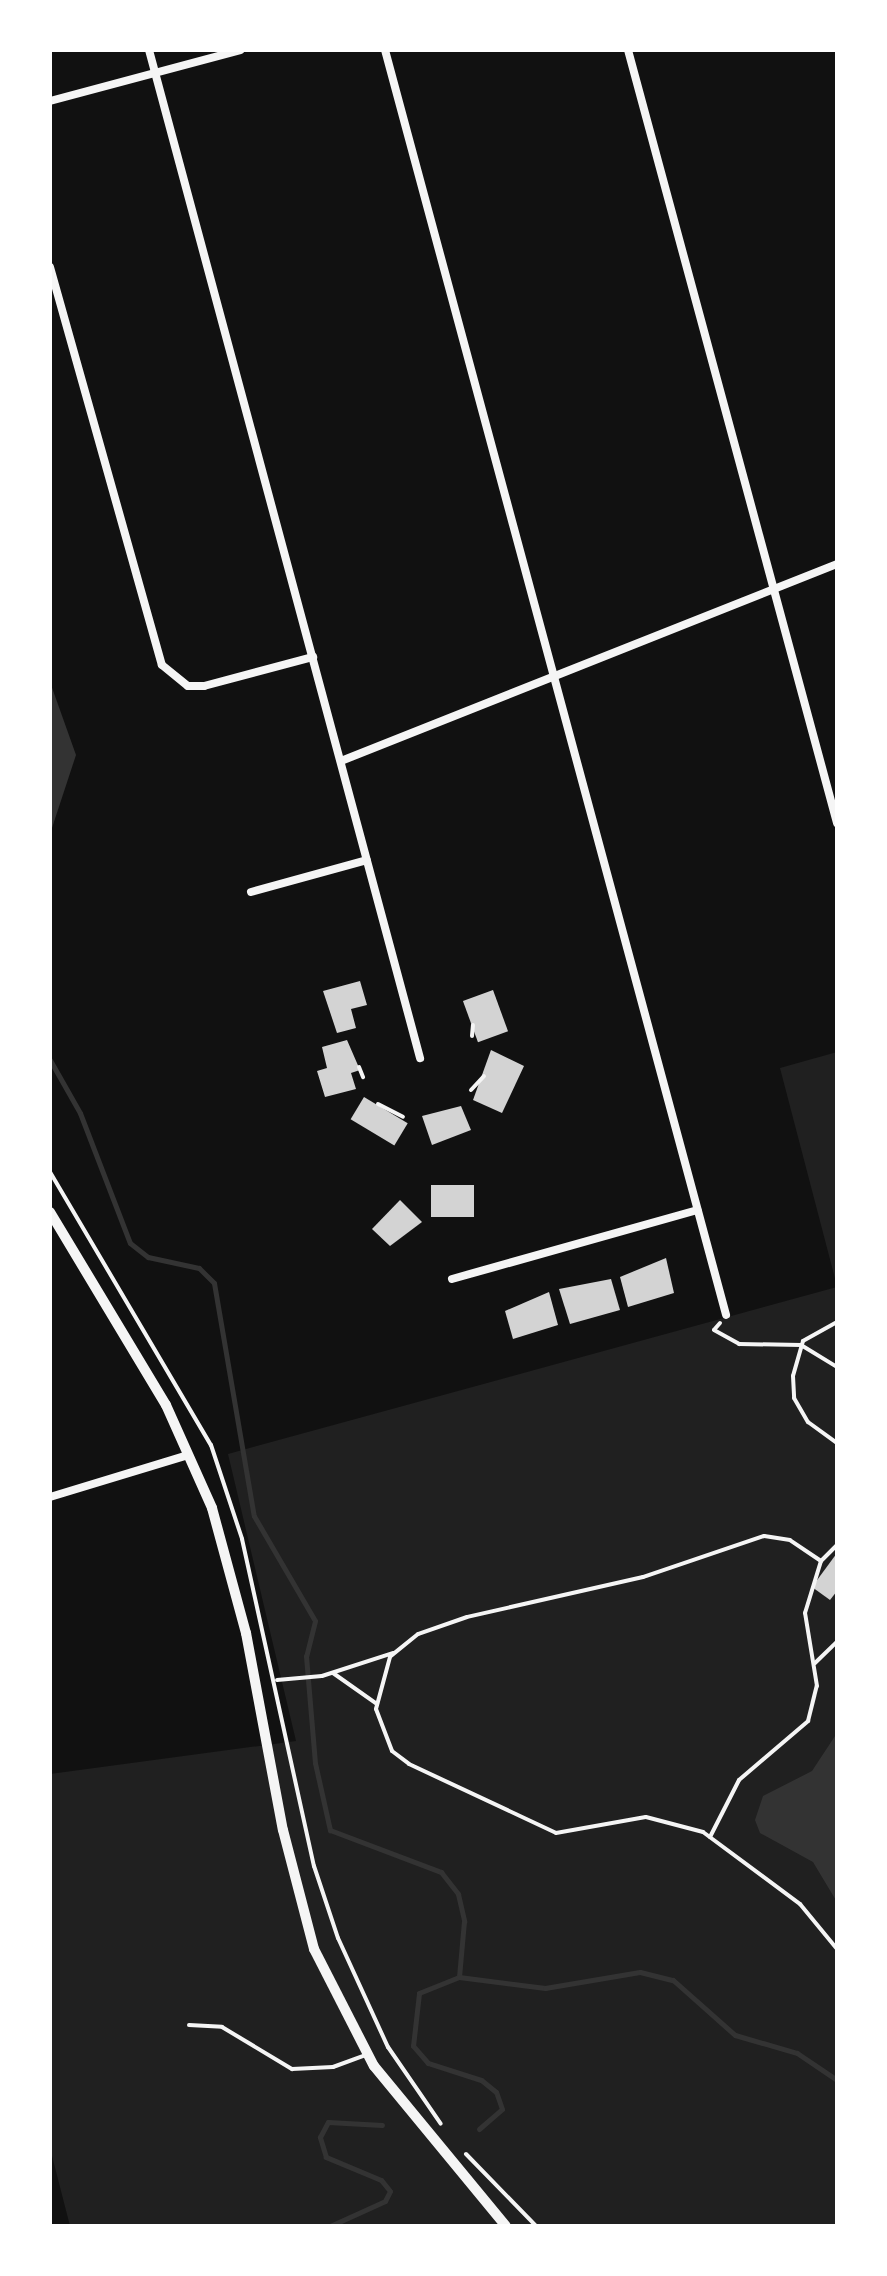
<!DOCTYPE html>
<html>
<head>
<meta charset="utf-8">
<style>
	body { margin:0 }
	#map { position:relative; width:887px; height:2276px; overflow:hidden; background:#111; font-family:"PT Sans",sans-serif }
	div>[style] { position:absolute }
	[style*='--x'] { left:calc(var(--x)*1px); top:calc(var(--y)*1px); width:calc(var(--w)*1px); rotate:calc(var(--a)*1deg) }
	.green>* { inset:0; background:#202020 }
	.water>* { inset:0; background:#333 }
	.stream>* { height:5px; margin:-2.5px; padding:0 2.5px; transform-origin:2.5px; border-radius:2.5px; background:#333 }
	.building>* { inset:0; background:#d3d3d3; transform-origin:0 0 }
	.path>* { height:4px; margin:-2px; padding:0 2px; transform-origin:2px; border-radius:2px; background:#f5f5f5 }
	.service>* { height:4px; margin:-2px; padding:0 2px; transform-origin:2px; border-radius:2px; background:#f5f5f5 }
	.minor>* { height:8px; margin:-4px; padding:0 4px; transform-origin:4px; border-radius:4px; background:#f5f5f5 }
	.secondary>* { height:10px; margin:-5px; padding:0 5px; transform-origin:5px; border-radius:5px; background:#f5f5f5 }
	span { translate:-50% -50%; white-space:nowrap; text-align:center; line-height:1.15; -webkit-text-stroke:8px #fff; paint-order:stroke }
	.frame { position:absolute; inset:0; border:52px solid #fff; pointer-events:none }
</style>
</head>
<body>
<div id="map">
	<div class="green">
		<div style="clip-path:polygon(837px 1052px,837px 1286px,780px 1068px)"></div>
		<div style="clip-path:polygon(837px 1287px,837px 2226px,70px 2226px,50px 2148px,50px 1774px,296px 1741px,228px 1454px)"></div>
	</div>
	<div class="water">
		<div style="clip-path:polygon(50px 682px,76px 755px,50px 834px)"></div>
		<div style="clip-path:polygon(837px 1733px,837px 1902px,813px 1862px,760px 1833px,755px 1820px,763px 1796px,812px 1771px)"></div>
	</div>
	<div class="stream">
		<div style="--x:50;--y:1060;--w:61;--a:60.5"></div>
		<div style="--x:80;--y:1113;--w:139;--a:69"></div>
		<div style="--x:130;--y:1243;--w:23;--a:38"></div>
		<div style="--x:148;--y:1257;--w:52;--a:12.2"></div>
		<div style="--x:199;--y:1268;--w:21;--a:45"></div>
		<div style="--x:214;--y:1283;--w:236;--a:80.3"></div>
		<div style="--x:254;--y:1516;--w:121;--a:59.8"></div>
		<div style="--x:315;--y:1621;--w:36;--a:104"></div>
		<div style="--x:306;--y:1656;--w:107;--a:85.2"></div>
		<div style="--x:315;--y:1763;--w:69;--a:77.4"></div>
		<div style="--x:330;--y:1830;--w:119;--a:20.7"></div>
		<div style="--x:441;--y:1872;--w:28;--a:52"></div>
		<div style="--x:458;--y:1894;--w:28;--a:77"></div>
		<div style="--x:464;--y:1921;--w:56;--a:95.1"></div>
		<div style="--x:479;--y:2129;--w:30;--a:-41"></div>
		<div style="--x:502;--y:2109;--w:18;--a:-109"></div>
		<div style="--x:496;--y:2092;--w:19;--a:-141"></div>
		<div style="--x:481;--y:2080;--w:56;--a:-162.2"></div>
		<div style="--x:428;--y:2063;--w:23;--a:-131"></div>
		<div style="--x:413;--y:2046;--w:53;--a:-83.5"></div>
		<div style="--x:419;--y:1993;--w:43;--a:-21.8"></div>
		<div style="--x:459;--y:1977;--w:87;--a:7.3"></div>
		<div style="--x:545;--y:1988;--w:96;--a:-9.6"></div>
		<div style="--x:640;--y:1972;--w:34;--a:14"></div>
		<div style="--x:673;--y:1980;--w:83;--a:41.6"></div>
		<div style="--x:735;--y:2035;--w:65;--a:16.2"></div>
		<div style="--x:797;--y:2053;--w:48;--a:34"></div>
		<div style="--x:330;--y:2226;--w:60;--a:-24.4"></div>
		<div style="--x:385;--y:2201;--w:11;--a:-63"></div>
		<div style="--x:390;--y:2191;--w:14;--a:-129"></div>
		<div style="--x:381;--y:2180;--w:60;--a:-157.3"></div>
		<div style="--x:326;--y:2157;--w:21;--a:-107"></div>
		<div style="--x:320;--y:2137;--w:17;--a:-62"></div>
		<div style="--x:328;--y:2122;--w:54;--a:3.2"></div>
	</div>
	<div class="building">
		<div style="clip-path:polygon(360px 981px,367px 1005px,351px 1009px,356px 1028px,337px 1033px,323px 991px)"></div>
		<div style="left:493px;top:990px;width:44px;height:32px;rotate:70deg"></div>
		<div style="clip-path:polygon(347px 1040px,360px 1070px,351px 1073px,356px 1089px,325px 1097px,317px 1071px,327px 1068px,322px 1047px)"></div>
		<div style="clip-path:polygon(491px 1050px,524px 1066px,502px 1113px,473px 1100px)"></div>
		<div style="left:364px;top:1097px;width:51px;height:26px;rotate:31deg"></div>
		<div style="clip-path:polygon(461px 1106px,471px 1130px,432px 1145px,422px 1116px)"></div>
		<div style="left:431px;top:1185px;width:43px;height:32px"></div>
		<div style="clip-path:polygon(400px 1200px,422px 1222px,390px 1246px,372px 1229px)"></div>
		<div style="clip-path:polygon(666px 1258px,674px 1293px,628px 1307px,620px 1277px)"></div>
		<div style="clip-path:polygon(611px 1279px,620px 1310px,570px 1324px,559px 1289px)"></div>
		<div style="clip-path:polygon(549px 1292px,558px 1325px,513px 1339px,505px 1311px)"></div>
		<div style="clip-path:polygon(837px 1553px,837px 1591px,830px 1600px,812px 1587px)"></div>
	</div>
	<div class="path">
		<div style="--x:472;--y:1036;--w:11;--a:-85"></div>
		<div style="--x:359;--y:1067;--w:11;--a:68"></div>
		<div style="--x:471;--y:1090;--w:19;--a:-47"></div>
		<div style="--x:378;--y:1104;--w:28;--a:27"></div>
		<div style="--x:50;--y:1172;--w:317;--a:59.5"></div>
		<div style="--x:211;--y:1445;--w:99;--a:71.7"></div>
		<div style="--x:242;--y:1539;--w:335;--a:77.6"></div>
		<div style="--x:314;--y:1866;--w:76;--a:71.6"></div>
		<div style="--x:338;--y:1938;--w:120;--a:65.4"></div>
		<div style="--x:388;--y:2047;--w:93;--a:55.5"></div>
		<div style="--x:837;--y:1322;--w:39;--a:151"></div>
		<div style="--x:803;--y:1341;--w:36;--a:106"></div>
		<div style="--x:793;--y:1376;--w:22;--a:87"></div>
		<div style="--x:794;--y:1398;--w:28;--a:60"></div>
		<div style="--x:808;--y:1422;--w:36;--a:36"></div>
		<div style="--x:720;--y:1323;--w:9;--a:131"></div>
		<div style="--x:714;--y:1330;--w:29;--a:29"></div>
		<div style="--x:739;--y:1344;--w:62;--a:0.9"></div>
		<div style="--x:801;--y:1345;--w:42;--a:31.4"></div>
		<div style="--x:821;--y:1561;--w:23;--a:-45"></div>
		<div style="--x:815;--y:1663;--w:30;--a:-44"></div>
		<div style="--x:333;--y:1673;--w:54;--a:35.2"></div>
		<div style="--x:277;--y:1680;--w:45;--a:-5.1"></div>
		<div style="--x:322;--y:1676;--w:75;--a:-17.9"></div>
		<div style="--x:710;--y:1837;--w:64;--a:-63"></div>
		<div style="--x:739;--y:1780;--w:91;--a:-40.5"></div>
		<div style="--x:808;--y:1721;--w:36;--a:-76"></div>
		<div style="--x:817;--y:1686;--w:74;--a:-99.3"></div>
		<div style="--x:805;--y:1613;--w:54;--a:-72.9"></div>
		<div style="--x:821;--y:1561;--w:37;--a:-146"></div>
		<div style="--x:790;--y:1540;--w:26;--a:-171"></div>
		<div style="--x:764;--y:1536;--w:128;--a:161.3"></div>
		<div style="--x:643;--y:1577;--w:180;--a:167.2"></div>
		<div style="--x:467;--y:1617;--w:52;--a:160.9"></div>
		<div style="--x:418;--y:1634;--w:36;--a:141"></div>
		<div style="--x:390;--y:1657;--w:54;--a:105.1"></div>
		<div style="--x:376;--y:1709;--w:45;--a:69.1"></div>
		<div style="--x:392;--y:1751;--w:21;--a:37"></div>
		<div style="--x:409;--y:1764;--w:162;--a:25.1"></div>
		<div style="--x:556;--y:1833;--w:91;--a:-10.1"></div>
		<div style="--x:646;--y:1817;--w:59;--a:14.7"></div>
		<div style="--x:703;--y:1832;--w:121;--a:36.6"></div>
		<div style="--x:800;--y:1904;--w:58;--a:50.6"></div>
		<div style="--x:466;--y:2154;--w:100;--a:45.8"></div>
	</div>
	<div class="service">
		<div style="--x:189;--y:2025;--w:33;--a:3"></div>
		<div style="--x:222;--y:2027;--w:82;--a:31"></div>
		<div style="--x:292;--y:2069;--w:41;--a:-2.8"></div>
		<div style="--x:333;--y:2067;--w:33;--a:-20"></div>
	</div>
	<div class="minor">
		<div style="--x:149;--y:50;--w:1044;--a:74.95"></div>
		<div style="--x:385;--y:50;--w:1310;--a:74.91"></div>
		<div style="--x:628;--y:50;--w:801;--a:74.87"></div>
		<div style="--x:50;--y:101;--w:197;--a:-15"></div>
		<div style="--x:50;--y:267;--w:413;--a:74.3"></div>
		<div style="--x:162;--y:665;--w:33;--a:39"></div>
		<div style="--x:188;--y:686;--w:16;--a:0"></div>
		<div style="--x:204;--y:686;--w:113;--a:-14.9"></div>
		<div style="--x:341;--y:761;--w:534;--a:-21.66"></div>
		<div style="--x:251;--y:892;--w:120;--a:-15.4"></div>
		<div style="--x:452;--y:1279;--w:255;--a:-15.7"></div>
		<div style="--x:50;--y:1497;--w:144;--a:-16.9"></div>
	</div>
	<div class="secondary">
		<div style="--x:50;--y:1212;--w:225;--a:59"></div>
		<div style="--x:166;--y:1405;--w:113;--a:65.9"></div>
		<div style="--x:212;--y:1508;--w:130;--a:74.8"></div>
		<div style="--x:246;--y:1633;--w:200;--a:79.4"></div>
		<div style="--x:283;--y:1830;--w:123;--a:75.4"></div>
		<div style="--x:314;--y:1949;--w:131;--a:62.9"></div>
		<div style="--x:374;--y:2066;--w:207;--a:50.5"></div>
	</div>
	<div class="frame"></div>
</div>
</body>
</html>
